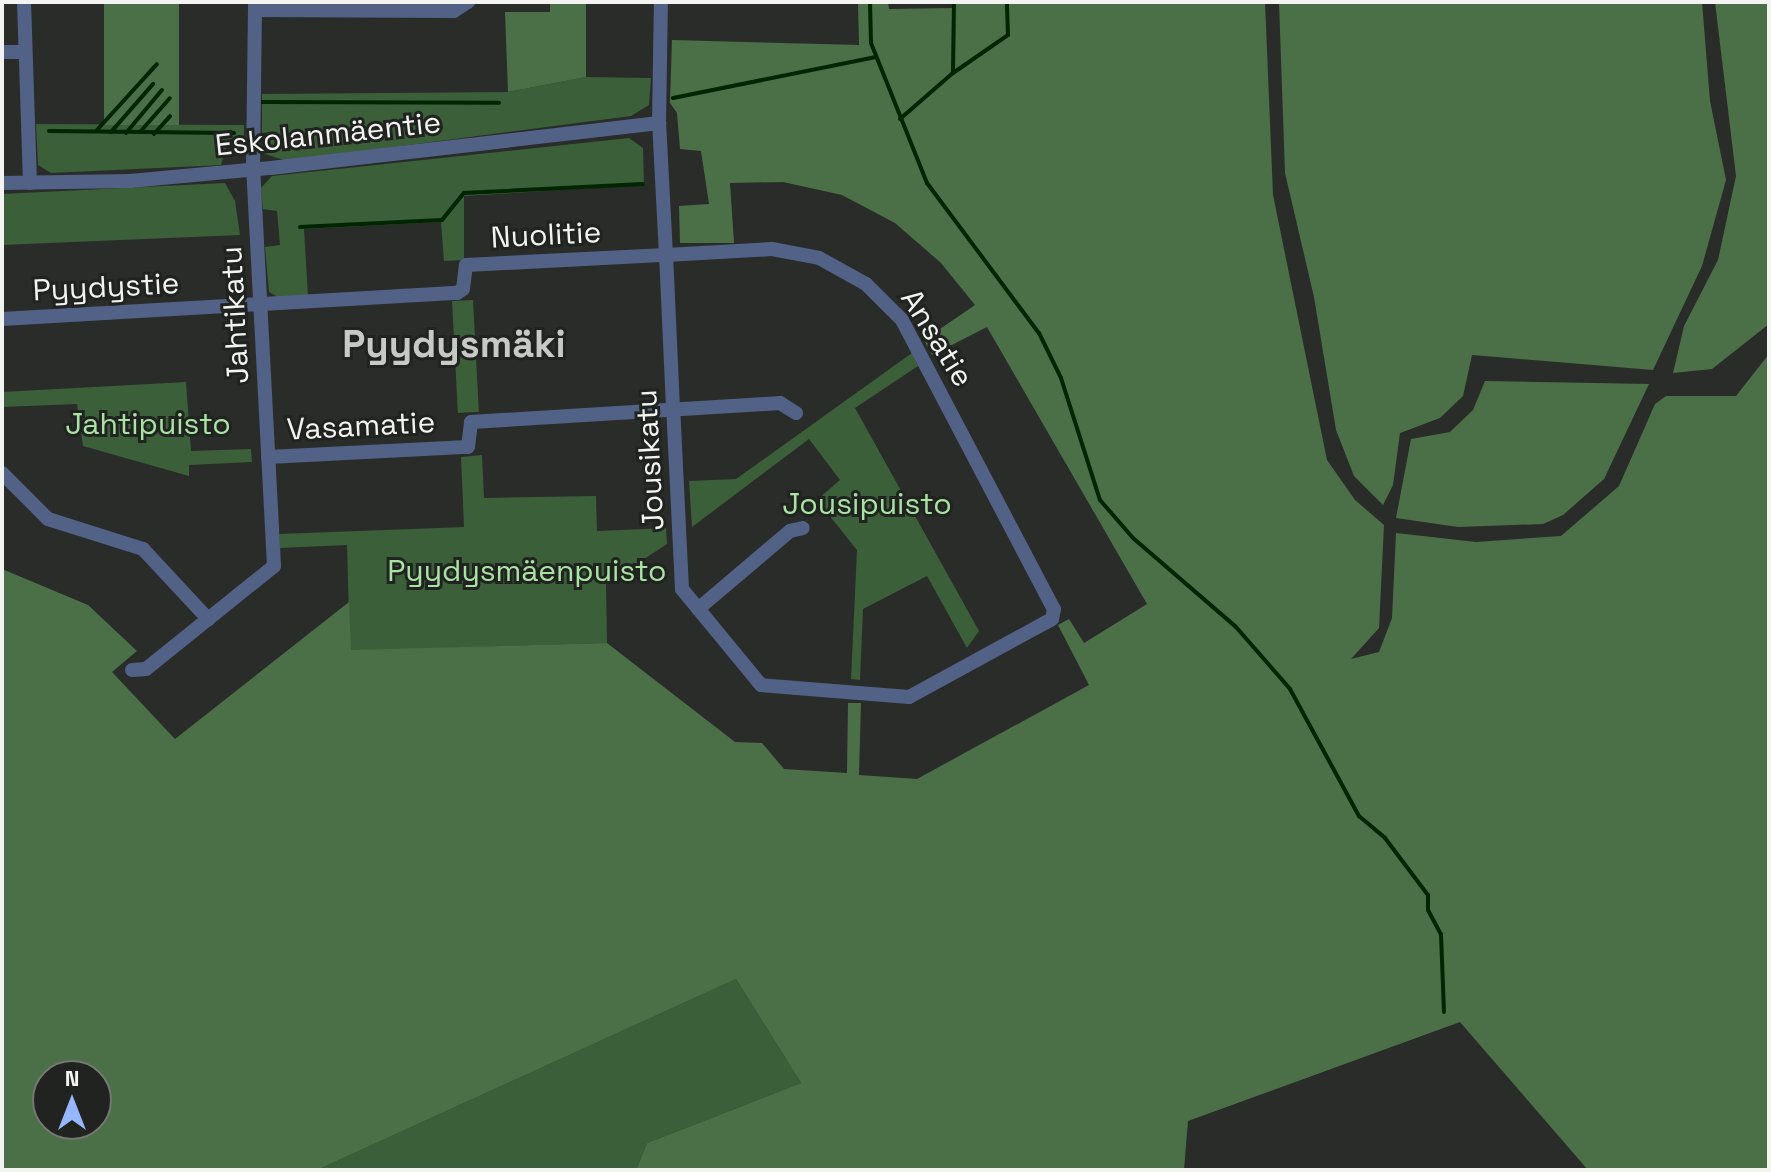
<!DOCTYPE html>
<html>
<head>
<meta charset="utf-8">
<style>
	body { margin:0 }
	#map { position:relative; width:1771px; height:1172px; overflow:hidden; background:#2a2c2a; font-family:"Space Grotesk",sans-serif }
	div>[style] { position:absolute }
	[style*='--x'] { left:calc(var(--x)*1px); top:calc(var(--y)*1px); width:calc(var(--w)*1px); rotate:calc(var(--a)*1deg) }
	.green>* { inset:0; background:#3b5f38; transform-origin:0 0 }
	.forest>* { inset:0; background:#4b7048; transform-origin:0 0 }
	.stream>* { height:4px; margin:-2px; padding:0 2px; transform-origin:2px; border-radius:2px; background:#012401 }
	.minor>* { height:14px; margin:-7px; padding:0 7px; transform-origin:7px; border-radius:7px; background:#526286 }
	span { translate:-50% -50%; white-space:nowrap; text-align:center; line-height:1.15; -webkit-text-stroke:6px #202320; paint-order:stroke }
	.street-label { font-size:30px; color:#f3f4f2 }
	.park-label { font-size:30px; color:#a9e3a4 }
	.district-label { font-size:38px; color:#c6c9c5; font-weight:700 }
	.frame { position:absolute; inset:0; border:4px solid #f3f4f2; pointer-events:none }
	.north { position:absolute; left:32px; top:1060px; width:80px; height:80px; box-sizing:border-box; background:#202320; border:2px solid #747774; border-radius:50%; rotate:0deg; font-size:22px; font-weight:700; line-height:32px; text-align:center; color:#f3f4f2 }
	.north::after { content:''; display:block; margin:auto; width:28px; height:36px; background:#96b6fd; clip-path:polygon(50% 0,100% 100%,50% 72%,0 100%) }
</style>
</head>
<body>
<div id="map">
	<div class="green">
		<div style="clip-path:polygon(586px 77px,651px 78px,649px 105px,631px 116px,287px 161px,262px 153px,262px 94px,508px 92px)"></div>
		<div style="clip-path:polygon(36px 124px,244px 125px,244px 140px,226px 148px,221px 165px,51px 173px,38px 165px)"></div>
		<div style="clip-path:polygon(629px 138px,643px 148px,644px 185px,464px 196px,464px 260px,444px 261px,441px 222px,304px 229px,308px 296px,278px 297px,269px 292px,265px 247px,280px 245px,277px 211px,263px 209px,261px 188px,272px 176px)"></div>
		<div style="clip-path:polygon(225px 183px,235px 201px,240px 235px,2px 245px,2px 194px)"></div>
		<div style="left:473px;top:300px;width:112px;height:21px;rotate:87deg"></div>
		<div style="clip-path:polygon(912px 353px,918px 366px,855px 408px,979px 631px,967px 648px,927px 576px,863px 609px,860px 680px,851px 679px,857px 550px,817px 500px,840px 480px,809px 439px,692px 527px,689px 481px,736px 479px)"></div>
		<div style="clip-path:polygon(186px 382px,191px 451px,251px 449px,252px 462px,189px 465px,189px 476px,83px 446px,77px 404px,2px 407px,2px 392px)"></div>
		<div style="clip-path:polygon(482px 455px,484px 498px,596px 496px,597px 531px,666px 528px,667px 544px,606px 584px,607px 643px,350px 651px,347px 545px,280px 548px,279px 534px,464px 527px,461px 457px)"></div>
		<div style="clip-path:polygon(736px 979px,801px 1083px,647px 1143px,636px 1170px,317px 1170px)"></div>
	</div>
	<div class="forest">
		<div style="left:104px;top:2px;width:75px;height:123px"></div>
		<div style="clip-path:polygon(550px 2px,586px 2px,586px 77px,508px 92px,505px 12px,550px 12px)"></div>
		<div style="clip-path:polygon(evenodd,858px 2px,888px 2px,889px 9px,953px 8px,953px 2px,1265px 2px,1273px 195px,1327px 460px,1355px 500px,1384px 525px,1379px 628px,1351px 659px,1379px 652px,1392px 618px,1396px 533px,1476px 542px,1561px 536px,1619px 486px,1655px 404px,1666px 396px,1736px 396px,1769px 354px,1769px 1170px,1588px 1170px,1460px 1022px,1188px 1121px,1184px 1170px,636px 1170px,647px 1143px,801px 1083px,736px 979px,317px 1170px,2px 1170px,2px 569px,88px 605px,137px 651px,112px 672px,175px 739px,349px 602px,351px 650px,607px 643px,735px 742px,762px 743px,784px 769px,847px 773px,848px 703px,861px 703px,859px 775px,917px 779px,1089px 685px,1058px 625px,1069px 619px,1084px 643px,1147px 604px,987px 327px,932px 355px,924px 340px,975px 305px,941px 263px,895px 223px,842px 195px,783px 182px,730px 183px,734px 243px,680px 243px,679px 206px,709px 204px,701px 151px,680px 149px,677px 113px,670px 103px,672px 40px,859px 45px,858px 2px,48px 1076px,96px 1076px,96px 1124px,48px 1124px,48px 1076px)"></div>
		<div style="clip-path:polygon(1279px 2px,1702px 2px,1710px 101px,1726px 180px,1702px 266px,1653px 370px,1472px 355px,1463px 396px,1440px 418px,1400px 433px,1393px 485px,1383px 505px,1354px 476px,1336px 430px,1314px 297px,1285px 173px)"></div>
		<div style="clip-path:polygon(1715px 2px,1769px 2px,1769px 324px,1712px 369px,1673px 373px,1684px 326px,1718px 260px,1736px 176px)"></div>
		<div style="clip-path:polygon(1485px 381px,1649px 384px,1604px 479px,1563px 515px,1543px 524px,1458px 527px,1396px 518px,1411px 439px,1450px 432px,1473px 410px)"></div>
	</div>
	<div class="stream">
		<div style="--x:870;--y:2;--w:41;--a:88.6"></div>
		<div style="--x:871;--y:43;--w:151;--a:68.2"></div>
		<div style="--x:927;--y:183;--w:187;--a:53.3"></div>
		<div style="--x:1039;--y:333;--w:50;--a:63.9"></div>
		<div style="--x:1061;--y:378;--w:128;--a:72.3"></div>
		<div style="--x:1100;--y:500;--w:50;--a:49"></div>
		<div style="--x:1133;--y:538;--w:136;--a:40.8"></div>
		<div style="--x:1236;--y:627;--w:82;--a:48.9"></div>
		<div style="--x:1290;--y:689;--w:145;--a:61.5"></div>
		<div style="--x:1359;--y:816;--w:34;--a:40"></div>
		<div style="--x:1385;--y:838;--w:71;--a:53"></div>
		<div style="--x:1428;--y:895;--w:15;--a:90"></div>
		<div style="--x:1428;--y:910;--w:27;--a:62"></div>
		<div style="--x:1441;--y:934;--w:78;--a:87.8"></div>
		<div style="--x:953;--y:72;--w:70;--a:-89.2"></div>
		<div style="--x:673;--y:98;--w:207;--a:-11.4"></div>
		<div style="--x:261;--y:102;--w:238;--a:0.2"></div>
		<div style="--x:900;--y:119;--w:70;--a:-41"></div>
		<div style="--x:953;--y:73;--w:67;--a:-34.6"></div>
		<div style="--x:1008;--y:35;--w:33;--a:-92"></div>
		<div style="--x:97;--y:130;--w:89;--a:-47.7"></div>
		<div style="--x:49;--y:131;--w:185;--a:0.6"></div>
		<div style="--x:111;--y:132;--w:64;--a:-48.8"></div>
		<div style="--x:140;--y:132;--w:45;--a:-48.6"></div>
		<div style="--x:126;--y:133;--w:56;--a:-50.1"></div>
		<div style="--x:154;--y:134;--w:24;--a:-48"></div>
		<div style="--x:300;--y:227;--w:142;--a:-2.8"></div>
		<div style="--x:442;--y:220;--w:35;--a:-51"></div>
		<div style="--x:464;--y:193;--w:179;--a:-2.9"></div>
	</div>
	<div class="minor">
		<div style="--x:24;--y:2;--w:181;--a:88.1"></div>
		<div style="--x:255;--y:10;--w:199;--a:0.3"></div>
		<div style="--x:454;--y:11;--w:17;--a:-33"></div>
		<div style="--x:2;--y:52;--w:21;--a:0"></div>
		<div style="--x:2;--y:183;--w:128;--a:-0.9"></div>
		<div style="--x:130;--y:181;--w:142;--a:-5.3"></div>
		<div style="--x:271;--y:168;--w:391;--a:-6.6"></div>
		<div style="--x:2;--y:319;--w:456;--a:-3.3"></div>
		<div style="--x:457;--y:293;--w:7;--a:-34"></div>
		<div style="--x:463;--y:289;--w:24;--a:-83"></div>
		<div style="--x:466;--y:265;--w:200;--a:-2.9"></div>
		<div style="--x:666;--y:255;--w:106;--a:-3.2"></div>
		<div style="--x:772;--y:249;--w:48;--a:10.8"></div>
		<div style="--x:819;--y:258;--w:54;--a:29"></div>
		<div style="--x:866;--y:284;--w:51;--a:45"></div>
		<div style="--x:902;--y:320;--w:327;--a:62.3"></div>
		<div style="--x:1054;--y:609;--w:10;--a:101"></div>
		<div style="--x:1052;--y:619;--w:163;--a:151.4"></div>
		<div style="--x:909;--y:697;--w:148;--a:-175.4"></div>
		<div style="--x:761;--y:685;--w:124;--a:-129.5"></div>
		<div style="--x:682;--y:589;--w:181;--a:-92.8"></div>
		<div style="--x:673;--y:408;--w:153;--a:-92.6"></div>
		<div style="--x:666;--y:255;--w:132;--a:-93"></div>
		<div style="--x:659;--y:123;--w:121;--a:-89.1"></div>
		<div style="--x:268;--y:457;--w:200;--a:-2.9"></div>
		<div style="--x:468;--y:447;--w:25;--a:-83"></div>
		<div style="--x:471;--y:422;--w:310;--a:-3.5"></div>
		<div style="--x:780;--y:403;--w:19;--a:32"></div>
		<div style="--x:2;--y:473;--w:65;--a:45"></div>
		<div style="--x:48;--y:519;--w:100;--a:17.5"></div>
		<div style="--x:143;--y:549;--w:96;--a:47.1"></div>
		<div style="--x:698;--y:609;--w:121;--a:-40.3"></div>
		<div style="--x:790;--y:531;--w:13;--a:-13"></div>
		<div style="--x:132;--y:670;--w:14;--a:-4"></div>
		<div style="--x:146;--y:669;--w:164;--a:-38.8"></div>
		<div style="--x:274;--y:566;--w:397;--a:-93"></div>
		<div style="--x:253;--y:170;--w:168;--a:-89.3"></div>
	</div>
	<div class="street-label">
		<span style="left:328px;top:134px;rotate:-6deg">Eskolanmäentie</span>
		<span style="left:546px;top:235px;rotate:-3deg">Nuolitie</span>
		<span style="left:106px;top:287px;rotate:-3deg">Pyydystie</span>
		<span style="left:235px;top:315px;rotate:-93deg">Jahtikatu</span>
		<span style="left:937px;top:338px;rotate:58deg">Ansatie</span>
		<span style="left:361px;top:426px;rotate:-3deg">Vasamatie</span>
		<span style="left:650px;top:460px;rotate:-93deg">Jousikatu</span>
	</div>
	<div class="park-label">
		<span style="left:148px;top:424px">Jahtipuisto</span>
		<span style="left:867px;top:504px">Jousipuisto</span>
		<span style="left:527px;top:571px">Pyydysmäenpuisto</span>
	</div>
	<div class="district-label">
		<span style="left:454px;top:345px">Pyydysmäki</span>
	</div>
	<div class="frame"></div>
	<div class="north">N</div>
</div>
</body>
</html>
